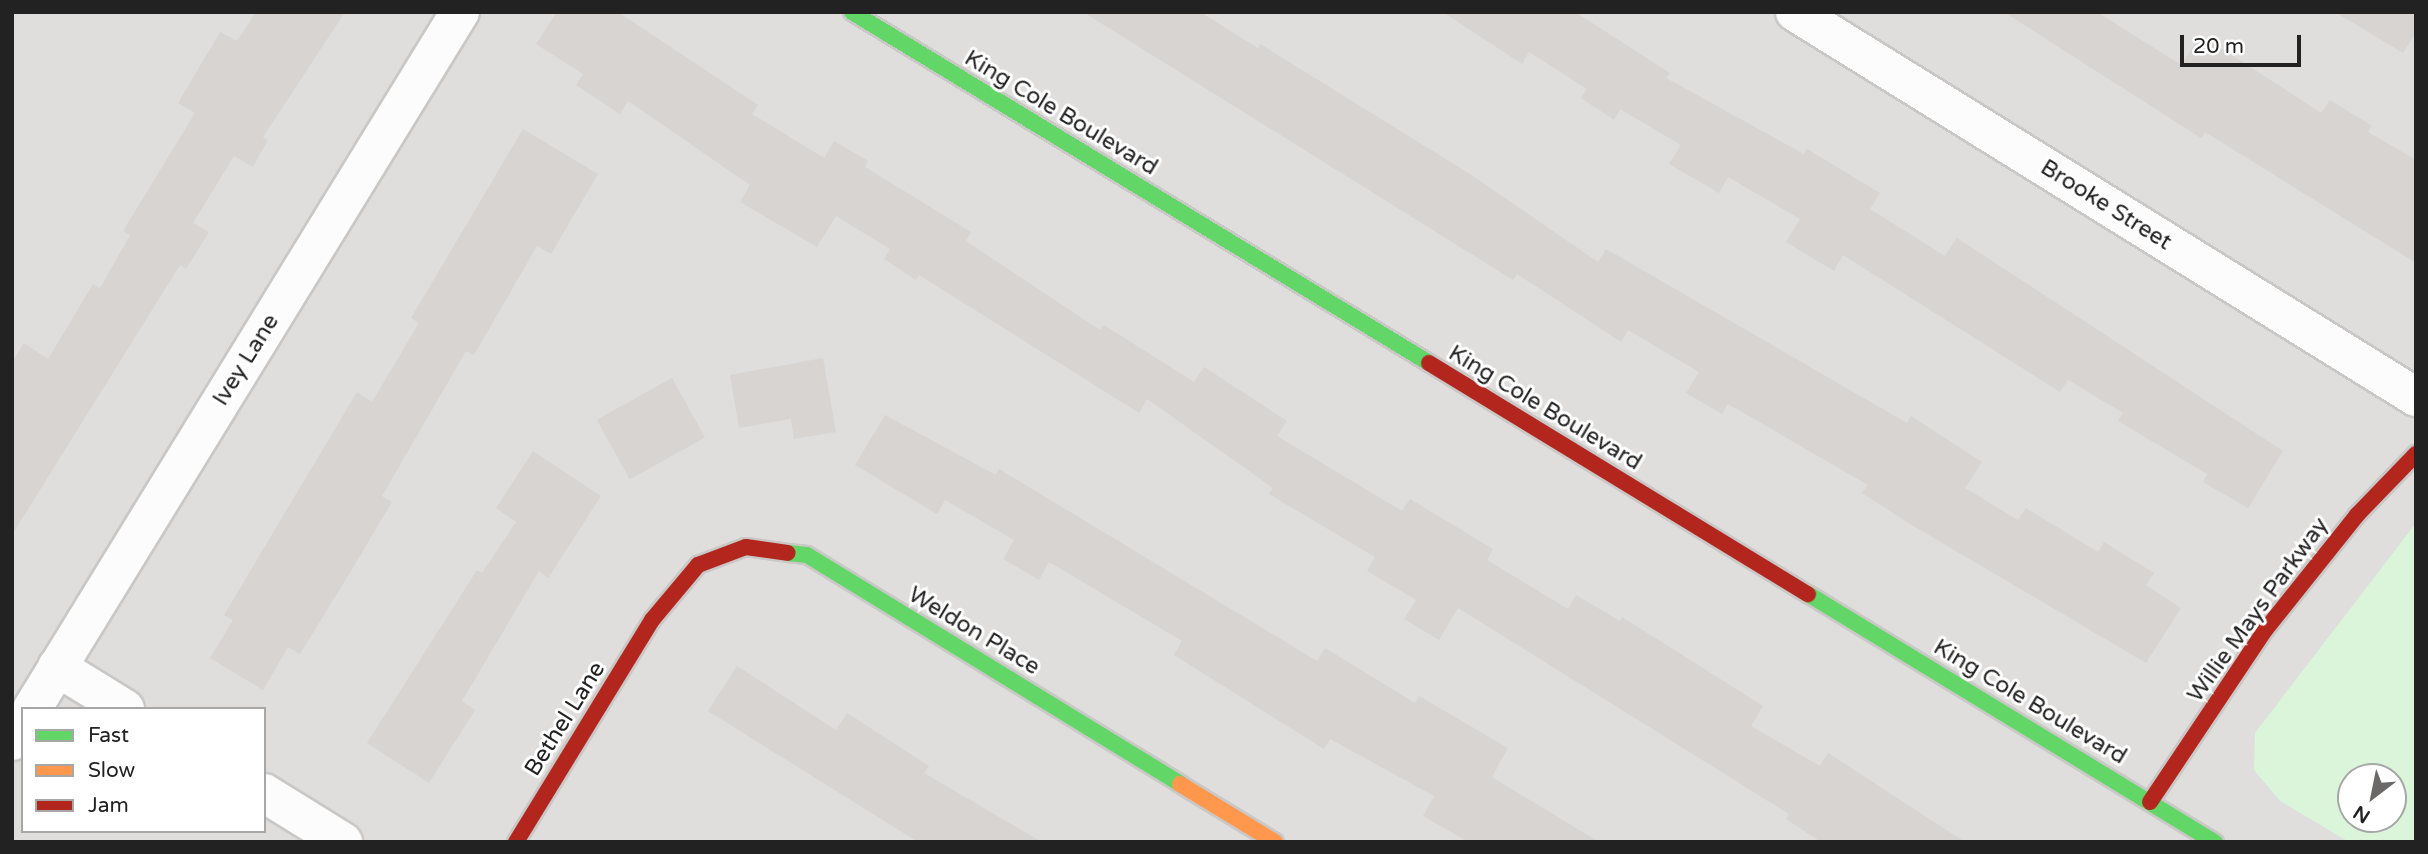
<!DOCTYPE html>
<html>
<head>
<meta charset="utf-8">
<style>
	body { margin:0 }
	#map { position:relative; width:2428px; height:854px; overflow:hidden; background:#f0eeeb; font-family:"Varela Round",sans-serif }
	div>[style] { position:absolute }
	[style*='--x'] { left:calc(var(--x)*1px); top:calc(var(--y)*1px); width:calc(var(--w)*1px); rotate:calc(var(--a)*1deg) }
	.residential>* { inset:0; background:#dfdedc }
	.park>* { inset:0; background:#daf5da }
	.building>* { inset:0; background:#d7d4d2; transform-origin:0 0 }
	.roads { filter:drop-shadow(2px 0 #c9c8c7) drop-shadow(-2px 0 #c9c8c7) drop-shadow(0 2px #c9c8c7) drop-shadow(0 -2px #c9c8c7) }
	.street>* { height:38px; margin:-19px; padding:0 19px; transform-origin:19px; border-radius:19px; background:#fdfcfc }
	.fast>* { height:16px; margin:-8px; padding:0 8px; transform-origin:8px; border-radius:8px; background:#63d668 }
	.slow>* { height:16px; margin:-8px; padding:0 8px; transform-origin:8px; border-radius:8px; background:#ff974d }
	.jam>* { height:16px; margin:-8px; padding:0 8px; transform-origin:8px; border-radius:8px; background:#b3261e }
	span { translate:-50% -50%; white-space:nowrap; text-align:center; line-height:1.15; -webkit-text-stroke:6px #fff; paint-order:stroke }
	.street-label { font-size:23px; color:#222 }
	.frame { position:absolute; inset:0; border:14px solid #222; pointer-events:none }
	.legend { position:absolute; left:21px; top:707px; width:245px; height:126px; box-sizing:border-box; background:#fff; border:2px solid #a7a7a7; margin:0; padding:9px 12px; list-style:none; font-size:21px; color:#222 }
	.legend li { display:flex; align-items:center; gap:14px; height:35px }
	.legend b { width:35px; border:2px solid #a7a7a7 }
	.north { position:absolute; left:2337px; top:763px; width:70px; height:70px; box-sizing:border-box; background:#fff; border:2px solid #a7a7a7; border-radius:50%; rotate:212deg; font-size:19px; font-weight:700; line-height:28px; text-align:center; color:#222 }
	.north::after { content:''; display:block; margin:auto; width:24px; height:32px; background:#6a6968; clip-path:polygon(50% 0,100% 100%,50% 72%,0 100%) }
	.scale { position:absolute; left:2180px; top:35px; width:121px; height:32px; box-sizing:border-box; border:4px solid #222; border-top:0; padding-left:9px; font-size:21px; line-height:24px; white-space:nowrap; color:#222; -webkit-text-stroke:5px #fff; paint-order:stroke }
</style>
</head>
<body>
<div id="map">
	<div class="residential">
		<div style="clip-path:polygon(evenodd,12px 12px,2416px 12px,2416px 842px,12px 842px,12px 12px,23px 709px,264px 709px,264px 831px,23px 831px,23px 709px,12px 12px,2351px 777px,2393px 777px,2393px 819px,2351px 819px,2351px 777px)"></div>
	</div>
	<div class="park">
		<div style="clip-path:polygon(evenodd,2416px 523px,2416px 842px,2349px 842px,2280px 801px,2254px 770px,2255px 733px,2416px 523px,2351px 777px,2393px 777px,2393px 819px,2351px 819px,2351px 777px)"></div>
	</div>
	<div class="building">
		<div style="clip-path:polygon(256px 12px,345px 12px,263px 137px,268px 140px,253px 167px,234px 156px,193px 223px,209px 232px,186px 269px,180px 265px,12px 535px,12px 362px,24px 343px,48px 359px,93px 284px,100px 288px,130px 235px,123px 231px,195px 113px,178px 103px,220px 32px,237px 41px)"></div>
		<div style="clip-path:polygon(557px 12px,618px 12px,758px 105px,752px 114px,824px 158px,834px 141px,868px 161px,865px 167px,971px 232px,966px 241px,1100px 330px,1104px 325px,1194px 382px,1204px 367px,1287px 421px,1277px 436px,1402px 511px,1410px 499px,1493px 549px,1487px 560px,1568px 609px,1576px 595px,1620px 621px,1622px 617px,1763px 706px,1751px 726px,1820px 766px,1828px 753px,1965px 842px,1821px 842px,1786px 819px,1789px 814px,1458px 608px,1439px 640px,1404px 619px,1416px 600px,1367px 571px,1375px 557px,1269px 494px,1273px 488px,1147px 399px,1139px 413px,919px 275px,916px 280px,884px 259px,890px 249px,836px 216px,817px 247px,740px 202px,750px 185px,628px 101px,620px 114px,576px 85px,583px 74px,536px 44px)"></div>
		<div style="clip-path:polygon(1083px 12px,1200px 12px,1258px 48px,1260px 44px,1470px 174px,1598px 262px,1606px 249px,1907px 423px,1911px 416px,1982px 462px,1965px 488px,2018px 520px,2026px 508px,2098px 552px,2104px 542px,2154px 573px,2146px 585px,2181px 608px,2146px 663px,1910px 524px,1862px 493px,1868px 485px,1728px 404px,1722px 414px,1686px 393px,1699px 372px,1628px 330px,1621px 342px,1517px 274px,1513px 280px)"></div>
		<div style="clip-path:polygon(1443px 12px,1575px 12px,1670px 73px,1666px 78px,1804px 154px,1807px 149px,1880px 193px,1870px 209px,1945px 256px,1957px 238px,2283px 451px,2248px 508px,2203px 482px,2207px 474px,2118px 421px,2123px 413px,2068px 380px,2060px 392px,1843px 255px,1834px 271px,1786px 242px,1800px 219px,1728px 177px,1719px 193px,1669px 164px,1681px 145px,1620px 109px,1614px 120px,1581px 98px,1587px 89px,1529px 52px,1522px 64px)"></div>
		<div style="clip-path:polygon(2004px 12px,2097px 12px,2181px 65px,2201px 35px,2321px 113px,2330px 100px,2372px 126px,2368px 132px,2416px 160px,2416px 263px,2205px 132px,2201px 138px)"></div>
		<div style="clip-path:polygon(2335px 12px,2416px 12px,2416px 33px,2403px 53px)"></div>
		<div style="clip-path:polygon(523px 129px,598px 174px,551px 254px,537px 246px,474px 355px,466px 351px,382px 496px,392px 502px,354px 566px,300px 654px,288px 647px,263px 690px,210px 658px,233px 620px,224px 615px,357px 392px,372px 402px,419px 323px,411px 318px)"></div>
		<div style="clip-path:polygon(823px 358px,836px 432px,794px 439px,791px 419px,739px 428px,730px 375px)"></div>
		<div style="left:672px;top:378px;width:68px;height:86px;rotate:61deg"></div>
		<div style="clip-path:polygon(885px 415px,996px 475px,999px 469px,1317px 661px,1325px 648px,1415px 703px,1419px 696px,1508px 748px,1492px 777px,1599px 842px,1468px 842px,1423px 816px,1434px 796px,1330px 739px,1324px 749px,1174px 655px,1182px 641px,1049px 562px,1039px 580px,1003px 559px,1014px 540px,945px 500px,937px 514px,855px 465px)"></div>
		<div style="clip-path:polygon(533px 451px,601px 496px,548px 578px,539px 571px,462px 701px,475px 710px,429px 783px,367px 743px,477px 570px,482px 573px,516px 522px,496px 508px)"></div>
		<div style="clip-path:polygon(737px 666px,836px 730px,847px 713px,929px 766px,924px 773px,1042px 842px,918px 842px,708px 711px)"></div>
	</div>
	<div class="roads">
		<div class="street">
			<div style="--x:1795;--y:12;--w:731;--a:31.8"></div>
			<div style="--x:57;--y:667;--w:80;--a:31.7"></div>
			<div style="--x:32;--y:709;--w:818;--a:-58.45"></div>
			<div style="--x:12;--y:741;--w:21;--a:-59"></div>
			<div style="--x:264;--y:793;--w:93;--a:31.8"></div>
		</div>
		<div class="fast">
			<div style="--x:852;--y:12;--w:675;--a:31.31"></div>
			<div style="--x:788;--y:553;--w:19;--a:6"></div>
			<div style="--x:807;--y:555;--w:438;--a:31.5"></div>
			<div style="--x:1808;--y:594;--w:477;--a:31.4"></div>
		</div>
		<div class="slow">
			<div style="--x:1180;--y:784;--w:111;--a:31.4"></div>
		</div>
		<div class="jam">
			<div style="--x:1429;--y:363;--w:444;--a:31.4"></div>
			<div style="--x:2150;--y:802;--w:208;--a:-56.2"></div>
			<div style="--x:2266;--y:629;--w:146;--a:-51.4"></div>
			<div style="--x:2357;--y:515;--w:85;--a:-46"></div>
			<div style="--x:516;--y:842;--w:260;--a:-58.5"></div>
			<div style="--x:652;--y:620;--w:72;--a:-50.1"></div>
			<div style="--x:698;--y:565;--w:51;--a:-20.6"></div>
			<div style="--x:746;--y:547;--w:42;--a:8.1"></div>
		</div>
	</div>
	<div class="street-label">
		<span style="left:1061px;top:113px;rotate:31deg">King Cole Boulevard</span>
		<span style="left:2106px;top:205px;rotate:32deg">Brooke Street</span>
		<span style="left:246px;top:360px;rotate:-58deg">Ivey Lane</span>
		<span style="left:1545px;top:408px;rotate:31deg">King Cole Boulevard</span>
		<span style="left:2258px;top:610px;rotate:-54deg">Willie Mays Parkway</span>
		<span style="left:974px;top:631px;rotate:31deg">Weldon Place</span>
		<span style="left:2030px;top:702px;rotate:31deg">King Cole Boulevard</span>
		<span style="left:565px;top:719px;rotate:-58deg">Bethel Lane</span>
	</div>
	<div class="frame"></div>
	<ul class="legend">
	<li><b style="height:9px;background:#63d668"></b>Fast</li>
	<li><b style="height:9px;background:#ff974d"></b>Slow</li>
	<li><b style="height:9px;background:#b3261e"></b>Jam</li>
	</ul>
	<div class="north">N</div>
	<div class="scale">20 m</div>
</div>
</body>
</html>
